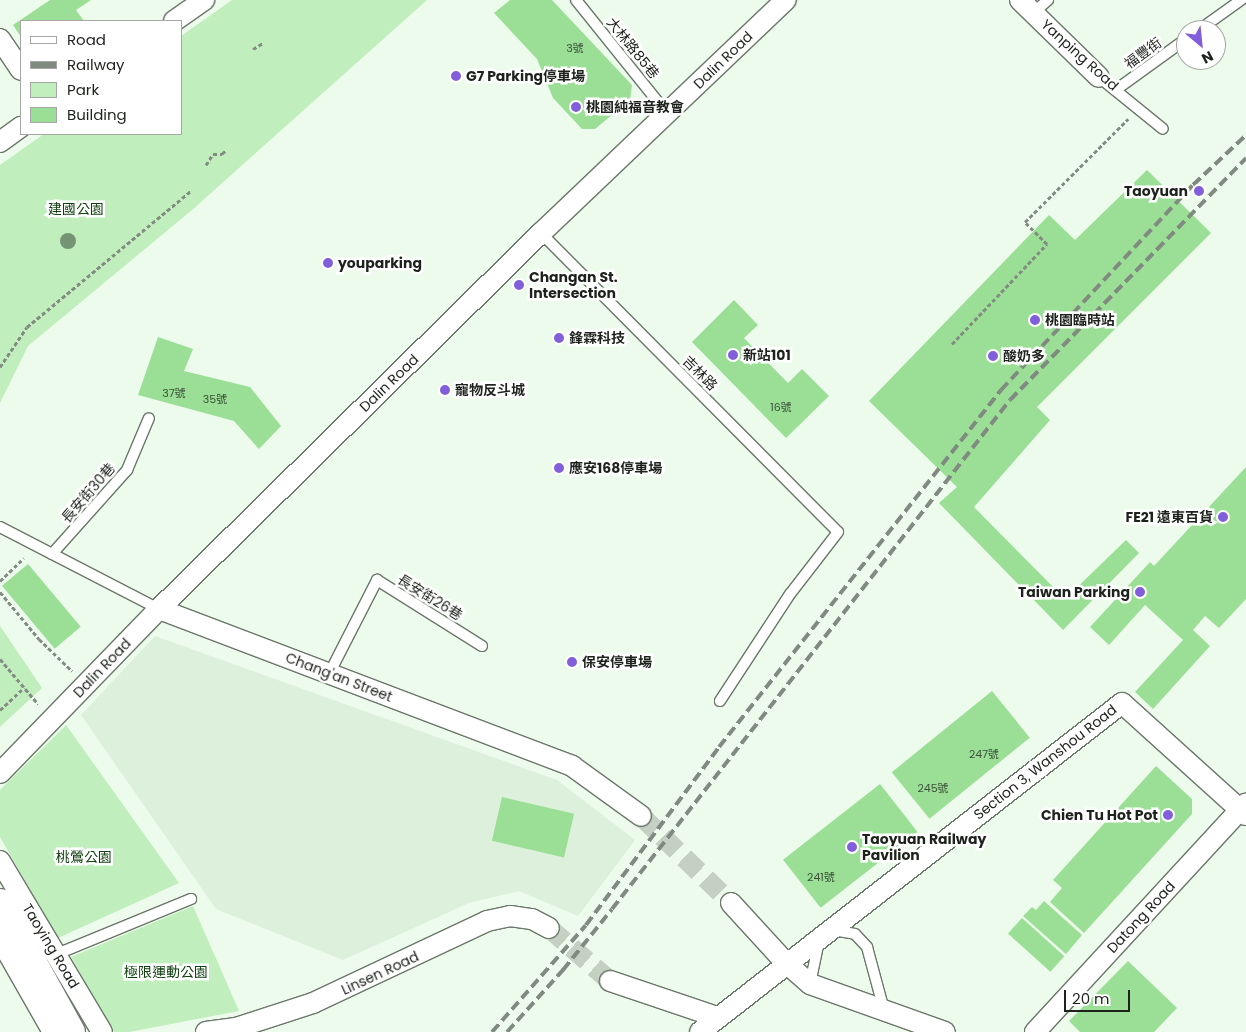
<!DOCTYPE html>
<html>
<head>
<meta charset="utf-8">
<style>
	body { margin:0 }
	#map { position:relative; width:1246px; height:1032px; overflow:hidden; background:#edfbec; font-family:Poppins,"Noto Sans TC",sans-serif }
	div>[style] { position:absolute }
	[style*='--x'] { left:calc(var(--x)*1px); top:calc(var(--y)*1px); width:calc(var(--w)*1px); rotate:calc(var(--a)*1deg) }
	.built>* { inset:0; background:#dcf0db }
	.green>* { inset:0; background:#c0eebc }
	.building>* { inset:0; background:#9adf95; transform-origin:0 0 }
	.street-tunnel>* { height:20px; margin-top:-10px; transform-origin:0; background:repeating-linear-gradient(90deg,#c3d0c2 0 20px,transparent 0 30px) }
	.path>* { height:3px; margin-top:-1.5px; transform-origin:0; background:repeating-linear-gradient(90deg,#838c82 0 4px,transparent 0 6.5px) }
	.roads { filter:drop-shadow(1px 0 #6b776a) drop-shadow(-1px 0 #6b776a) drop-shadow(0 1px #6b776a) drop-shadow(0 -1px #6b776a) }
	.lane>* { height:10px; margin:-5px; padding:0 5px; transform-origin:5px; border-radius:5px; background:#fff }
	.street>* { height:20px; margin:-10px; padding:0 10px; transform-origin:10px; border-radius:10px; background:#fff }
	.secondary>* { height:28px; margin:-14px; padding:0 14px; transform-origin:14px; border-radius:14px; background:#fff }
	.rail>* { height:4px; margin-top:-2px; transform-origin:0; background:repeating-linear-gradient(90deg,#818a80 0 10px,transparent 0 15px) }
	.trees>* { width:16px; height:16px; margin:-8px; border-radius:50%; background:#749473 }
	.dots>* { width:14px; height:14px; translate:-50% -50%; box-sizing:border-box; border:2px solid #fff; border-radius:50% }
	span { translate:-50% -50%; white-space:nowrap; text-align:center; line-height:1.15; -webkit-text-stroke:5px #fff; paint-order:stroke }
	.number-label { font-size:11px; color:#3c513a }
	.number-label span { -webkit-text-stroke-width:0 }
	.street-label { font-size:14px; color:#1d221c }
	.poi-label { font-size:14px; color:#1d221c; font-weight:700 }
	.left { translate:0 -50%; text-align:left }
	.right { translate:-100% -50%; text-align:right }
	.park-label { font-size:14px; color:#114010 }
	.legend { position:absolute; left:20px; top:20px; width:162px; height:115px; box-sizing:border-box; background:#fff; border:1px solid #a5a7a4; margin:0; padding:6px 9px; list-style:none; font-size:15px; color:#1d221c }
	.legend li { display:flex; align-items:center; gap:10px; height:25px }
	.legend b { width:25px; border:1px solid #a5a7a4 }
	.north { position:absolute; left:1176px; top:20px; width:50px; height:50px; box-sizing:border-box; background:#fff; border:1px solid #a5a7a4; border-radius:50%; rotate:152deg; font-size:14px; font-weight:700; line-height:20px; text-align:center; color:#1d221c }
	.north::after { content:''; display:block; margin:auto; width:18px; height:22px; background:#825fda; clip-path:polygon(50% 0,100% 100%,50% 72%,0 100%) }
	.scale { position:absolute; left:1064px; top:990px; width:66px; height:22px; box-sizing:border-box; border:2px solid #1d221c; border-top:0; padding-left:6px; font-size:15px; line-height:18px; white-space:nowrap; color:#1d221c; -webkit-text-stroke:4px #fff; paint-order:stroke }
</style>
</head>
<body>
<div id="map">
	<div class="built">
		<div style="clip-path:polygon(155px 636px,557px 780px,635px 840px,578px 916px,519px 891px,469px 903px,343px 960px,216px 909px,81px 715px)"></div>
	</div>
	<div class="green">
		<div style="clip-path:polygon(232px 0,427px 0,192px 210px,28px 346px,0 403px,0 165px,44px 134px,181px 134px,181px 36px)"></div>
		<div style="clip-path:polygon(0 626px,42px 688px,0 727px)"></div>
		<div style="clip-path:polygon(66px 725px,179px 883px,58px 938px,0 837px,0 790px)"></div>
		<div style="clip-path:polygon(193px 906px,239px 1011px,129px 1032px,114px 1032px,71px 957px)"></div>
	</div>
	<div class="building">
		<div style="clip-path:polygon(50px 0,91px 0,76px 10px,84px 21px,21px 21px,21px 37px,13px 25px)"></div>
		<div style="clip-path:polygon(510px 0,552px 0,632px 85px,630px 100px,595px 129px,582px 129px,553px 98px,537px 59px,494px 13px)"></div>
		<div style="clip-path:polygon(1147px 170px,1211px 233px,1037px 407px,1050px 420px,974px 507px,1065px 599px,1126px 540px,1139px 553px,1063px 630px,939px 503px,957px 487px,869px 401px,1049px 215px,1075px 240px)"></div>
		<div style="clip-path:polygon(734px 300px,758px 325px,744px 338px,788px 383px,802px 369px,829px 396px,786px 438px,692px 342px)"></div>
		<div style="clip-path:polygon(158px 337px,193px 349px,184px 371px,250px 387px,281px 426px,259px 449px,234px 421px,138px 395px)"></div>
		<div style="clip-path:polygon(1246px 467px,1246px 599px,1219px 628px,1205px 616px,1193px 630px,1210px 646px,1153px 709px,1135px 692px,1183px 640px,1145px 605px,1109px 645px,1090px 627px,1150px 562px,1154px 566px)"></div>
		<div style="left:28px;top:564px;width:82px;height:34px;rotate:50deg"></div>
		<div style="left:992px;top:691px;width:60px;height:129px;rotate:51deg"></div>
		<div style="clip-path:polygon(1156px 766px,1192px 799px,1192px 814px,1084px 933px,1050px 902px,1062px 888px,1053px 880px)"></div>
		<div style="left:880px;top:784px;width:61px;height:123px;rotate:52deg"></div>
		<div style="left:502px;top:797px;width:74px;height:45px;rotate:13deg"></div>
		<div style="clip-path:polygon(1044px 901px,1082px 935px,1066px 954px,1023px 916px,1032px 907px,1036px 910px)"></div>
		<div style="left:1022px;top:918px;width:57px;height:21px;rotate:42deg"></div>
		<div style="clip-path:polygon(1128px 961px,1177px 1008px,1154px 1032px,1080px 1032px,1069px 1021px)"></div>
	</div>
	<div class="street-tunnel">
		<div style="--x:641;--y:816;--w:125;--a:44"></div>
		<div style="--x:549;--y:928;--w:81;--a:41"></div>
	</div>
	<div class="path">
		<div style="--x:253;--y:49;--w:12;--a:-31"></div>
		<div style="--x:206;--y:165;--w:13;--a:-58"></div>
		<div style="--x:213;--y:154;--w:9;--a:0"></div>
		<div style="--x:222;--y:154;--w:6;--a:-45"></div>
		<div style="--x:952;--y:344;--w:138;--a:-46.5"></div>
		<div style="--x:1047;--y:244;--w:31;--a:-135"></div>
		<div style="--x:1025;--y:222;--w:146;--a:-45"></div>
		<div style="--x:0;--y:367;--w:48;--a:-56"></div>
		<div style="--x:27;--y:327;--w:213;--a:-39.7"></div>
		<div style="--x:0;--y:581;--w:33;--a:-44"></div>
		<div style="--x:0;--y:592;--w:61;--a:50.3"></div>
		<div style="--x:39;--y:639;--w:46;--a:44.1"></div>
		<div style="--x:0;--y:659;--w:59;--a:49.8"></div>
		<div style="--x:0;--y:710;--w:33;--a:-43"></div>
	</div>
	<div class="roads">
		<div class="lane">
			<div style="--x:576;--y:0;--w:145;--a:51.2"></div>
			<div style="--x:1033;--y:13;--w:20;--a:-41"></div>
			<div style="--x:1199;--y:30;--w:52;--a:-35.5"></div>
			<div style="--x:1099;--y:77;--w:82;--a:39.1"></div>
			<div style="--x:1117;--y:89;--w:85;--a:-35.9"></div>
			<div style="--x:541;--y:233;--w:421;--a:45.2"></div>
			<div style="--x:838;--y:532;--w:78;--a:127.7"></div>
			<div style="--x:790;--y:594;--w:128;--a:123.2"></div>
			<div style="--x:0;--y:527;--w:179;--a:27.3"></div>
			<div style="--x:52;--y:554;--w:113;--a:-48.2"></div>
			<div style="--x:127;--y:470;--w:56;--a:-67.1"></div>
			<div style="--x:329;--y:674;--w:106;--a:-62.9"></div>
			<div style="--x:377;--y:580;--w:124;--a:32.2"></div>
			<div style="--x:833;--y:930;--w:22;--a:10"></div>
			<div style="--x:855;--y:934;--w:18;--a:47"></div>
			<div style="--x:867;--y:947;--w:65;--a:74.9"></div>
			<div style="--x:57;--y:954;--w:145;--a:-22.3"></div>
			<div style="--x:810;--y:984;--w:44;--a:-78.2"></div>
		</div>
		<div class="street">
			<div style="--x:1020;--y:0;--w:110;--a:44.3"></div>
			<div style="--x:174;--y:21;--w:37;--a:-35"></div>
			<div style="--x:0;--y:39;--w:37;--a:56"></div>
			<div style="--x:0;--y:142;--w:26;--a:-36"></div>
			<div style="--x:159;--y:609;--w:442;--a:20.8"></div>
			<div style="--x:572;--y:766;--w:85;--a:35.9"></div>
			<div style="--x:0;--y:773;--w:228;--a:-45.9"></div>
			<div style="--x:159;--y:609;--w:536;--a:-44.55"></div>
			<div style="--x:541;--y:233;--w:338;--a:-43.6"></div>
			<div style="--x:0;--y:861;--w:199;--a:59.2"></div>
			<div style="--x:731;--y:903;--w:81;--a:47.5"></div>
			<div style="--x:786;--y:963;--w:32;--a:41"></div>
			<div style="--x:810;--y:984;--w:143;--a:19.6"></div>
			<div style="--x:0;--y:939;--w:107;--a:60.3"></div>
			<div style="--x:610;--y:981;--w:113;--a:18.6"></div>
			<div style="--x:206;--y:1032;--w:30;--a:-8"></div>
			<div style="--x:236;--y:1028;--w:81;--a:-18"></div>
			<div style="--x:313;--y:1003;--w:192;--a:-25.2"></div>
			<div style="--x:487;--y:921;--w:24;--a:-12"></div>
			<div style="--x:510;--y:916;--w:22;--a:8"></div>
			<div style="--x:532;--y:919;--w:19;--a:28"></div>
			<div style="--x:700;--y:1032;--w:535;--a:-37.94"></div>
			<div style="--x:1122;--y:703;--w:167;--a:42.1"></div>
			<div style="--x:1035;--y:1032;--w:311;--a:-47.3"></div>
		</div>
		<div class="secondary">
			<div style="--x:0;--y:903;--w:147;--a:61.2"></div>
		</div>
	</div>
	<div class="rail">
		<div style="--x:492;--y:1032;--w:142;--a:-48.7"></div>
		<div style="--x:586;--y:925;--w:222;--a:-53.2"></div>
		<div style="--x:719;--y:747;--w:455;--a:-51.7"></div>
		<div style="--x:1001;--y:390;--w:281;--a:-46.9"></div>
		<div style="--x:1193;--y:185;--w:73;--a:-43.3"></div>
		<div style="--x:507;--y:1032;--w:84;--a:-47.9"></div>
		<div style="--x:563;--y:970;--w:78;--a:-51.2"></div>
		<div style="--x:612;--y:909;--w:646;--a:-51.98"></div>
		<div style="--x:1010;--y:400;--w:338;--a:-45.7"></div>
	</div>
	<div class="trees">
		<div style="left:68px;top:241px"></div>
	</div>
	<div class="dots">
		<div style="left:456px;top:76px;background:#825fda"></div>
		<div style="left:576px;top:107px;background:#825fda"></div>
		<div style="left:1199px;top:191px;background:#825fda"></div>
		<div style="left:328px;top:263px;background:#825fda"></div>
		<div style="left:519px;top:285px;background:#825fda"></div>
		<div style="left:1035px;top:320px;background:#825fda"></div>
		<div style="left:559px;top:338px;background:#825fda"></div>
		<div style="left:733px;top:355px;background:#825fda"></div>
		<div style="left:993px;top:356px;background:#825fda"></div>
		<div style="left:445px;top:390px;background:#825fda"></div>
		<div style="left:559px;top:468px;background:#825fda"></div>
		<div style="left:1223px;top:517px;background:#825fda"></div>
		<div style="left:1140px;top:592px;background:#825fda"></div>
		<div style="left:572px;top:662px;background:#825fda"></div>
		<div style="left:1168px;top:815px;background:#825fda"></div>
		<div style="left:852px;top:847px;background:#825fda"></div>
	</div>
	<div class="number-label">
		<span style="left:575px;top:48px">3號</span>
		<span style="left:174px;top:393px">37號</span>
		<span style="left:215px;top:399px">35號</span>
		<span style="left:781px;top:407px">16號</span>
		<span style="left:984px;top:754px">247號</span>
		<span style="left:933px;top:788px">245號</span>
		<span style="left:821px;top:877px">241號</span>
	</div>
	<div class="street-label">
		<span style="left:633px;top:48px;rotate:51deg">大林路85巷</span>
		<span style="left:1143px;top:53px;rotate:-36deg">福豐街</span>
		<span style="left:1080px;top:55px;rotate:42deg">Yanping Road</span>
		<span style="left:723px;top:60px;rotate:-44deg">Dalin Road</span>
		<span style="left:700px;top:373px;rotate:45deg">吉林路</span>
		<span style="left:389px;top:383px;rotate:-44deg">Dalin Road</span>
		<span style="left:88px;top:493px;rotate:-49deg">長安街30巷</span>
		<span style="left:430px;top:597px;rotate:32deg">長安街26巷</span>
		<span style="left:102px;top:668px;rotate:-46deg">Dalin Road</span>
		<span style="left:339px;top:677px;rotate:21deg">Chang'an Street</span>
		<span style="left:1045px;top:762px;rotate:-38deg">Section 3, Wanshou Road</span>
		<span style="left:1141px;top:917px;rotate:-47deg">Datong Road</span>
		<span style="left:51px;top:946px;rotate:59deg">Taoying Road</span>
		<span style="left:380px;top:973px;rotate:-25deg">Linsen Road</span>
	</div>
	<div class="poi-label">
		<span class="left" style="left:466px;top:76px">G7 Parking停車場</span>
		<span class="left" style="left:586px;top:107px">桃園純福音教會</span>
		<span class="right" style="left:1188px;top:191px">Taoyuan</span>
		<span class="left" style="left:338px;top:263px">youparking</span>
		<span class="left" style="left:529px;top:285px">Changan St.<br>Intersection</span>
		<span class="left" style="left:1045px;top:320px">桃園臨時站</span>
		<span class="left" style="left:569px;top:338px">鋒霖科技</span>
		<span class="left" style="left:743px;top:355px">新站101</span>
		<span class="left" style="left:1003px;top:356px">酸奶多</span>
		<span class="left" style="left:455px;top:390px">寵物反斗城</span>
		<span class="left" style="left:569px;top:468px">應安168停車場</span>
		<span class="right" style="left:1213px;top:517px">FE21 遠東百貨</span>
		<span class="right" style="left:1130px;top:592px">Taiwan Parking</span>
		<span class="left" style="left:582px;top:662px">保安停車場</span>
		<span class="right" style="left:1158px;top:815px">Chien Tu Hot Pot</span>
		<span class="left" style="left:862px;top:847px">Taoyuan Railway<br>Pavilion</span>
	</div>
	<div class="park-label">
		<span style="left:76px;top:209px">建國公園</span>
		<span style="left:84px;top:857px">桃鶯公園</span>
		<span style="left:166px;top:972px">極限運動公園</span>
	</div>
	<ul class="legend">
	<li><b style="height:6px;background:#fff"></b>Road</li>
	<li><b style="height:6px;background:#818a80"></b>Railway</li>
	<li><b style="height:14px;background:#c0eebc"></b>Park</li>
	<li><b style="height:14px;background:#9adf95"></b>Building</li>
	</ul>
	<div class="north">N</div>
	<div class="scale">20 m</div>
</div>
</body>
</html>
